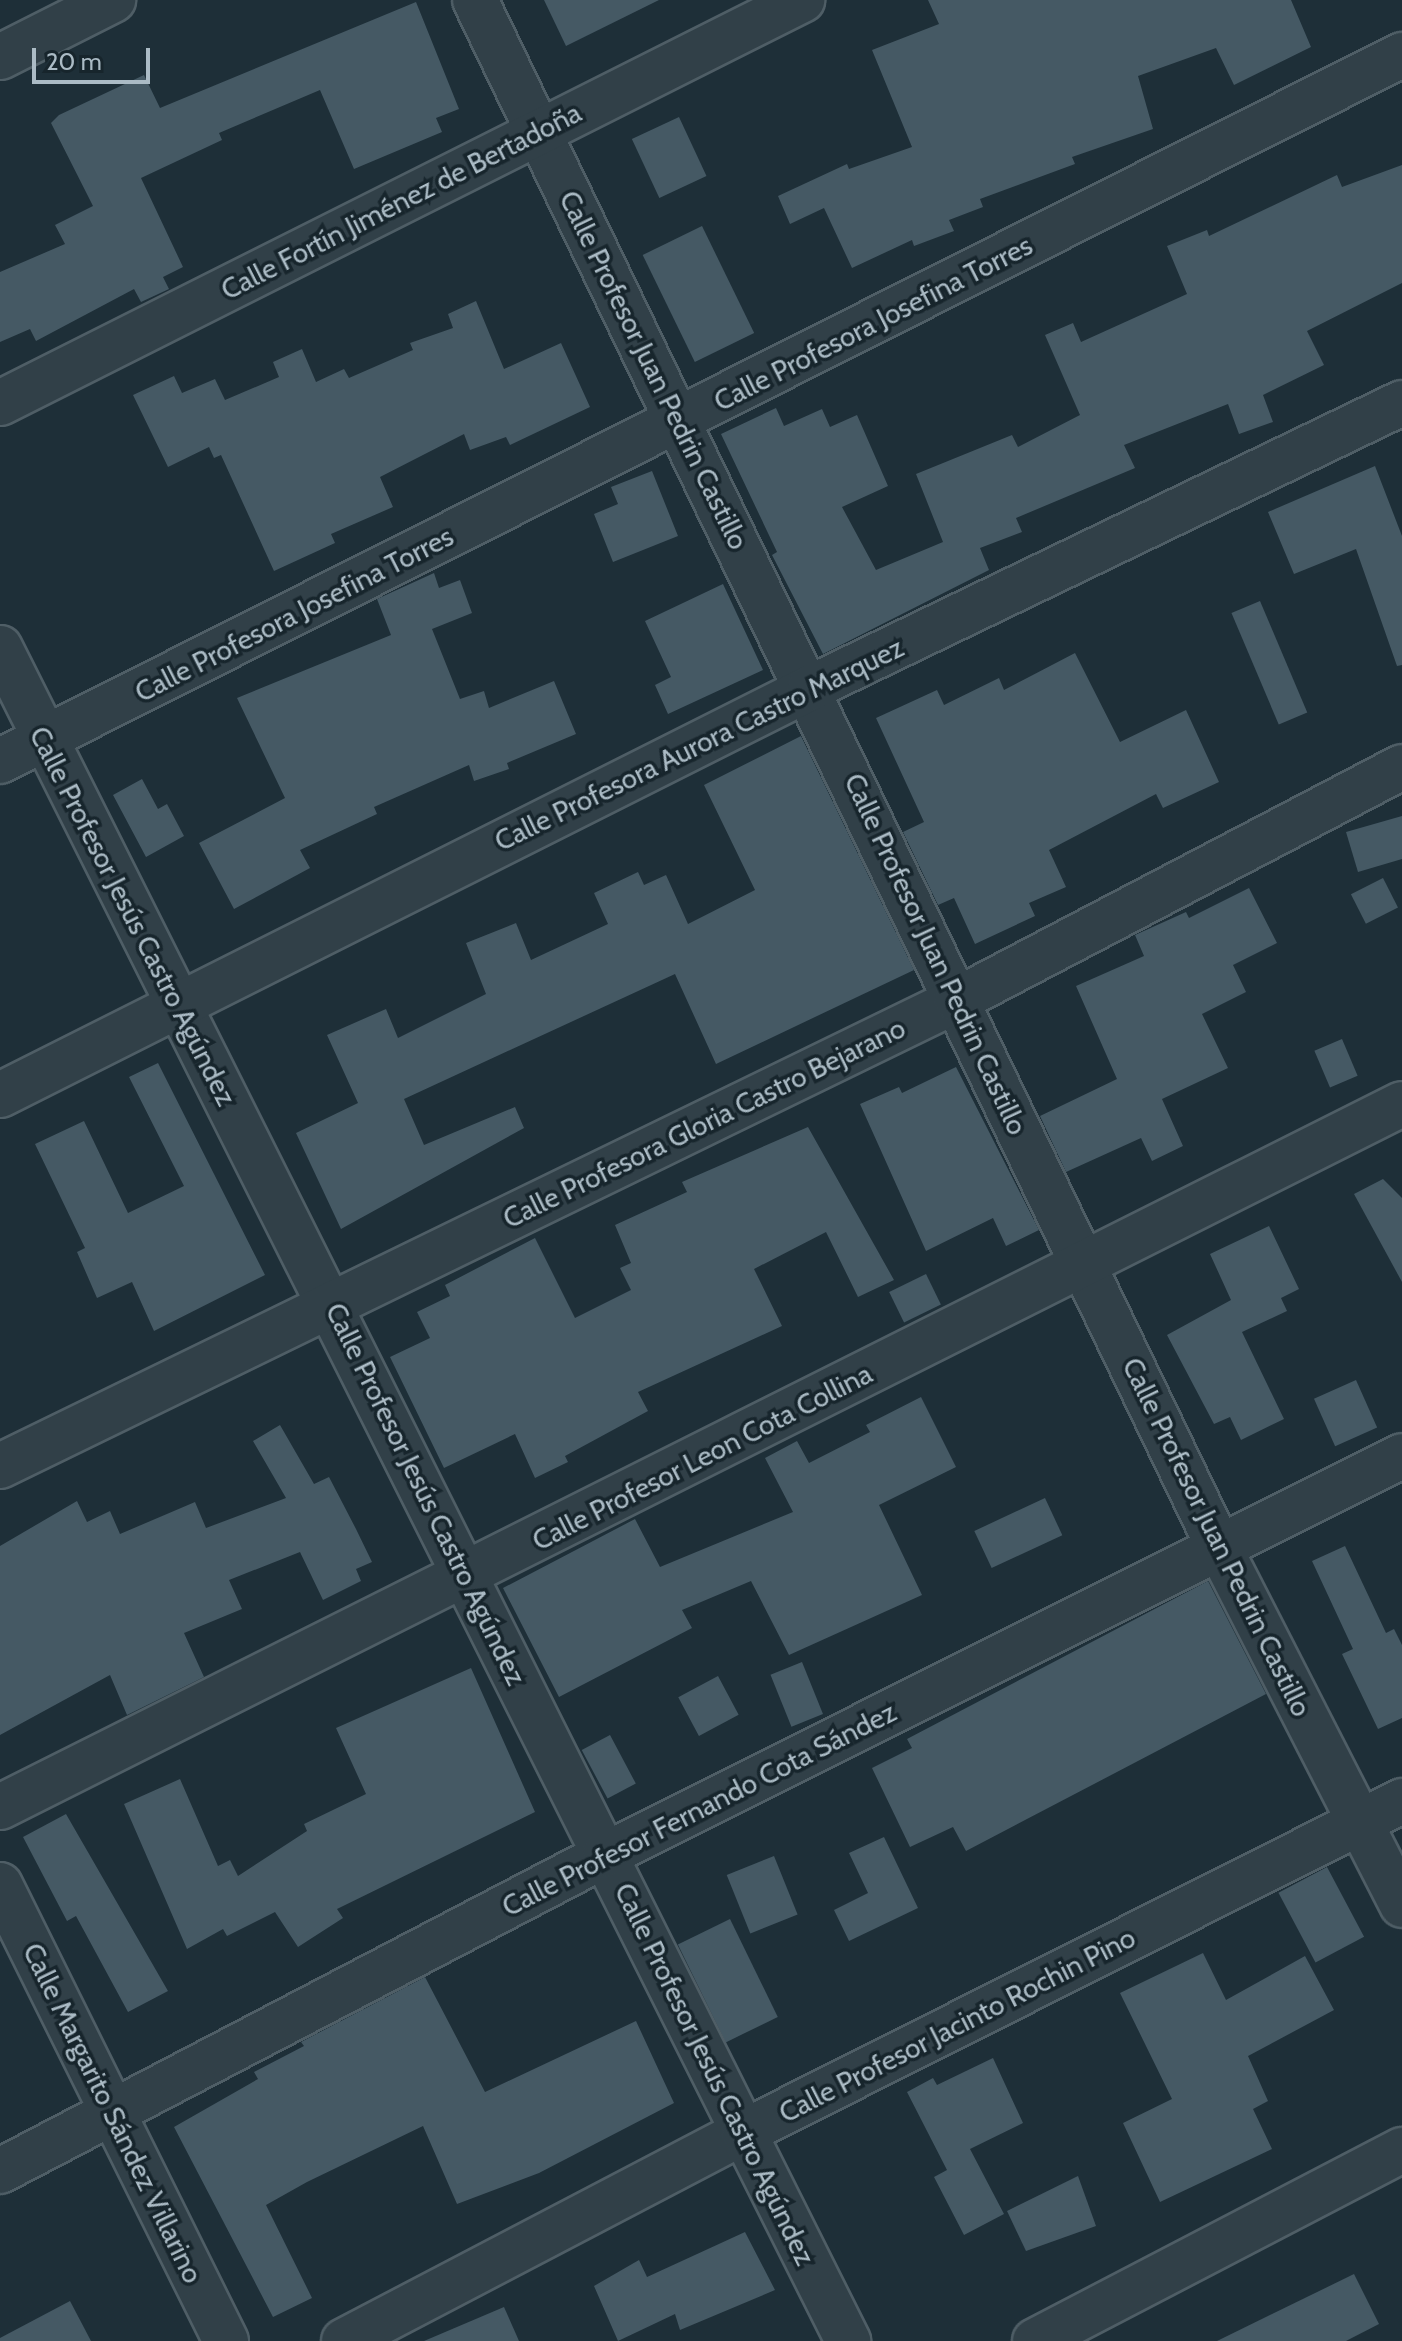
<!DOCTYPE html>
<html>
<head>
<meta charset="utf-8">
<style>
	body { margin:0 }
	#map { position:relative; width:1402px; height:2341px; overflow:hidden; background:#1e2f38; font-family:Cabin,sans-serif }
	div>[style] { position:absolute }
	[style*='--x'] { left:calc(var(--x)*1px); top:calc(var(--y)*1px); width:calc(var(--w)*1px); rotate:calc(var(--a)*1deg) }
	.building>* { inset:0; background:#455964; transform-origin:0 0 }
	.roads { filter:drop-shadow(2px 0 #4f5e66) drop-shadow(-2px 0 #4f5e66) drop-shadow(0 2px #4f5e66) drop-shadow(0 -2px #4f5e66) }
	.street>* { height:44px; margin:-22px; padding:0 22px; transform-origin:22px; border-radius:22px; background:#314048 }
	span { translate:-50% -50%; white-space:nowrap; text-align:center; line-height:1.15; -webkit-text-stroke:7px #17252c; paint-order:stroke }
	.street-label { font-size:28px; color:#abbbc5 }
	.scale { position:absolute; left:32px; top:48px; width:118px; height:36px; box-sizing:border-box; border:4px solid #abbbc5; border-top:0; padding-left:10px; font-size:24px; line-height:28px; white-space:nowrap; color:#abbbc5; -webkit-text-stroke:6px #17252c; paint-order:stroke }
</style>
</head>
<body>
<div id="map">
	<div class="building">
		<div style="clip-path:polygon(544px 0,659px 0,566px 46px)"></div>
		<div style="clip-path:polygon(928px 0,1291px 0,1311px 47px,1234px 85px,1216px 48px,1138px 76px,1153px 129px,1072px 157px,1075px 164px,980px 199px,983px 207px,949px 220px,954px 231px,914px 246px,912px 240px,852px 268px,824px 208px,790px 224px,778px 196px,847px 164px,849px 169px,912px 147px,872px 50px,939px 24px)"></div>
		<div style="clip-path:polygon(416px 2px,459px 109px,436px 118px,442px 132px,354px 169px,320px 90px,219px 133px,222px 140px,141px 178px,183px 267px,163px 277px,169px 289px,141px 302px,134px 289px,36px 341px,30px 329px,0 342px,0 272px,65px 244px,55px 225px,93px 206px,51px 123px,59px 115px,144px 75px,160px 108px)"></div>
		<div style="left:679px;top:117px;width:65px;height:52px;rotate:65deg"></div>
		<div style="clip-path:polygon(1402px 165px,1402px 283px,1307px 331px,1324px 365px,1263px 395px,1273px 422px,1239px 434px,1228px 404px,1124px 445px,1135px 468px,1016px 518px,1022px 532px,980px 548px,989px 570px,823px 654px,772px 555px,777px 552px,721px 434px,776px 408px,784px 426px,822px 409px,830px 427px,857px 415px,888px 486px,842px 507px,876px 570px,943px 542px,916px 474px,1012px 435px,1018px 447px,1080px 415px,1045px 335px,1073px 323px,1081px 342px,1187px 294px,1167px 246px,1207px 230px,1209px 236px,1337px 175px,1342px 187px)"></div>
		<div style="left:702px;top:226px;width:119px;height:66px;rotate:64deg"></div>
		<div style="clip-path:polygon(476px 301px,504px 369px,561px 343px,590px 407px,510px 445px,506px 437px,470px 450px,464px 434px,380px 477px,393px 507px,331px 534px,335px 543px,274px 571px,221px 455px,214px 458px,209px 447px,168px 467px,133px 395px,174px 376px,182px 393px,215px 379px,225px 400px,279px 377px,273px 362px,302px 349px,316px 382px,344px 369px,349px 378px,413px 350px,410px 343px,453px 328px,448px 314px)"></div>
		<div style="clip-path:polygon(1375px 466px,1402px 536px,1402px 665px,1397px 666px,1356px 549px,1294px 574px,1268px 512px)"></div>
		<div style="clip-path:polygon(652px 471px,678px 536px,613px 562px,594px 514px,618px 504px,611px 487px)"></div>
		<div style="clip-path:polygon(434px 573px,439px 588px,460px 580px,472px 613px,432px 629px,460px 699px,484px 691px,489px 708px,554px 681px,576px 734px,507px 763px,509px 769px,474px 781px,469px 765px,374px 807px,377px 814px,300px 850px,310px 868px,234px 909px,199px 843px,285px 798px,237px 698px,391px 635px,377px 599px)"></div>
		<div style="clip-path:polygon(723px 584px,763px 670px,668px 714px,655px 685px,671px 677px,645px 621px)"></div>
		<div style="left:1260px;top:601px;width:121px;height:31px;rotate:67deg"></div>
		<div style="clip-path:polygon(1075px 653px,1120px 742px,1186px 710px,1219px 782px,1163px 808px,1156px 794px,1049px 850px,1066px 887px,1029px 903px,1035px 916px,975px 944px,954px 898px,938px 905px,903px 832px,924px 822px,876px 718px,937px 690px,944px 705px,999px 678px,1004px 690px)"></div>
		<div style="clip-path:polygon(801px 736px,914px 970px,716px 1064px,675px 974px,404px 1099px,424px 1145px,515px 1107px,524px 1128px,341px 1229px,296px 1133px,358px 1103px,327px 1035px,386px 1009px,398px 1038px,486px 994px,466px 943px,516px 923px,531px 960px,608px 924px,594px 893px,638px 872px,644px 885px,666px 875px,688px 924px,755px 890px,704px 785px)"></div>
		<div style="clip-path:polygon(142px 779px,158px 809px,167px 804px,184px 836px,146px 857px,113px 795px)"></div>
		<div style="clip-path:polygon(1402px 816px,1402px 859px,1358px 872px,1346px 832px)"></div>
		<div style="left:1383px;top:878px;width:33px;height:36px;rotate:63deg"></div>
		<div style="clip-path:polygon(1249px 888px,1277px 943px,1233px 965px,1246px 992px,1202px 1014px,1228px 1068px,1162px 1099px,1183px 1146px,1152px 1161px,1141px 1138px,1066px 1172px,1040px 1116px,1117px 1079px,1076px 986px,1144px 956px,1135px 935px,1186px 912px,1189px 918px)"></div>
		<div style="left:1342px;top:1039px;width:40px;height:30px;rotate:67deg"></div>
		<div style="clip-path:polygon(158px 1063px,265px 1275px,154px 1331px,132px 1282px,97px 1298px,77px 1252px,85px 1248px,35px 1144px,84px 1121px,128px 1213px,184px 1186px,129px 1077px)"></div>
		<div style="clip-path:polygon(956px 1067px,1039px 1230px,1006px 1246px,993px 1218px,926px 1251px,860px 1104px,899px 1087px,902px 1093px)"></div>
		<div style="clip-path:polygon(808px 1127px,894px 1280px,858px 1297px,826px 1232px,754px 1269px,782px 1326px,638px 1392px,648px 1411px,565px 1456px,568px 1462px,535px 1478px,515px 1434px,444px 1468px,390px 1357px,430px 1338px,417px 1312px,450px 1296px,445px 1285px,535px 1238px,575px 1318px,631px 1290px,620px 1268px,631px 1263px,615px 1225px,687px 1192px,682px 1182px)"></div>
		<div style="clip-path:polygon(1383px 1179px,1402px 1198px,1402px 1282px,1354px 1194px)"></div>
		<div style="clip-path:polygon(1269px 1226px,1299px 1289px,1281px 1298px,1287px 1311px,1242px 1332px,1284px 1419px,1241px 1440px,1230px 1417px,1214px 1424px,1167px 1335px,1231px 1300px,1210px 1254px)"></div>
		<div style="left:926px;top:1274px;width:34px;height:41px;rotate:64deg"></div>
		<div style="left:1356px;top:1380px;width:52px;height:46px;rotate:66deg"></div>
		<div style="clip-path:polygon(921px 1397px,956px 1467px,879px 1505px,922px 1595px,789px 1655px,751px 1581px,682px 1610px,692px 1628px,559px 1697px,503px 1588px,635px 1519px,660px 1567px,793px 1512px,765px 1458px,797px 1441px,809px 1463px,870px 1432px,866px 1425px)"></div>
		<div style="clip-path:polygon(280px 1425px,314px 1484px,329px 1477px,356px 1529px,372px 1562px,356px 1569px,361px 1581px,323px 1600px,300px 1552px,229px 1580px,242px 1609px,184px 1633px,204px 1677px,127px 1715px,110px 1675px,0 1735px,0 1546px,77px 1501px,87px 1522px,110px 1511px,120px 1534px,195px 1502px,206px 1528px,286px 1498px,253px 1441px)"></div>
		<div style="left:1045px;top:1498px;width:41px;height:78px;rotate:65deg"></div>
		<div style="clip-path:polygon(1345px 1546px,1386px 1633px,1394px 1629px,1402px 1645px,1402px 1718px,1378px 1729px,1342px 1654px,1353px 1649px,1312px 1561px)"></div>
		<div style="clip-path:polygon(1208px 1581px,1266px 1694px,966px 1851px,953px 1827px,910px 1847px,872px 1768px,912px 1748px,907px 1739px)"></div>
		<div style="left:802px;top:1662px;width:56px;height:34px;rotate:68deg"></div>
		<div style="clip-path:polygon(471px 1668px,535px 1812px,337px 1909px,343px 1918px,298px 1947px,275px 1912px,227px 1936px,223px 1929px,187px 1949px,124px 1804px,180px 1779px,218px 1866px,230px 1860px,238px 1876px,307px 1831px,304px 1824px,366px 1794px,336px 1728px)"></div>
		<div style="left:718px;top:1676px;width:44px;height:45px;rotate:62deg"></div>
		<div style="left:610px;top:1735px;width:55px;height:32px;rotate:62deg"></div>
		<div style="clip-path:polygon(66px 1814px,168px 1991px,128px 2012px,76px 1916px,67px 1921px,23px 1837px)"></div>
		<div style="clip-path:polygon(884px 1837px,918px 1908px,849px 1941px,834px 1910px,868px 1893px,849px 1853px)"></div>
		<div style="left:774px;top:1856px;width:63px;height:51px;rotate:68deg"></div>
		<div style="left:1327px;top:1867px;width:79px;height:55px;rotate:62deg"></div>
		<div style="left:730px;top:1919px;width:109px;height:58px;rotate:64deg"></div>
		<div style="clip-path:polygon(1203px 1953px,1226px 2000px,1305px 1956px,1334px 2010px,1248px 2056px,1268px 2101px,1253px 2109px,1272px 2149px,1160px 2202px,1123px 2123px,1172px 2099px,1120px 1993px)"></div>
		<div style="clip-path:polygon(425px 1977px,485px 2092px,636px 2021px,674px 2103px,539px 2173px,457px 2204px,423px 2126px,307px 2182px,266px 2205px,312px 2298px,273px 2317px,174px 2127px,258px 2079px,254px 2072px,304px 2046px,301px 2042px)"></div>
		<div style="clip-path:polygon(993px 2058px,1023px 2123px,970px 2149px,1004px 2214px,964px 2235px,934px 2177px,947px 2170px,907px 2092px,933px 2078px,937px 2085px)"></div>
		<div style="clip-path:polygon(1078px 2176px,1096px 2226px,1026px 2251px,1007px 2211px)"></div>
		<div style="clip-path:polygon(745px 2232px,775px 2290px,680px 2330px,675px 2314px,618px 2341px,594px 2286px,639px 2260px,647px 2277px)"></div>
		<div style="clip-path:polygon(1354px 2274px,1379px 2324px,1346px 2341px,1217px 2341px)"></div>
		<div style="clip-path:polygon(70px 2301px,91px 2341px,0 2341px,0 2338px)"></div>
		<div style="clip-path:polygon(504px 2307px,519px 2341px,424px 2341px)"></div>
	</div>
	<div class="roads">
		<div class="street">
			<div style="--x:475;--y:0;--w:1717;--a:64.32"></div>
			<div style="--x:1219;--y:1547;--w:402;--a:62.9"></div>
			<div style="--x:0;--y:57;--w:127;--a:-26.8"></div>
			<div style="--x:0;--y:403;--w:898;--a:-26.68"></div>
			<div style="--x:0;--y:648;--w:1894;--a:63.39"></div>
			<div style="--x:0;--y:761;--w:1570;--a:-26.73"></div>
			<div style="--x:0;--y:1095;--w:907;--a:-26.68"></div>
			<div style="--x:810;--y:688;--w:657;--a:-25.71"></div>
			<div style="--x:0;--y:1466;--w:1064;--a:-25.96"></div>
			<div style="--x:957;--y:1000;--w:502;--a:-27.64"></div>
			<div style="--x:0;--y:1807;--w:1568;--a:-26.63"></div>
			<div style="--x:0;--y:1885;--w:509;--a:63.64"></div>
			<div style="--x:0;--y:2171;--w:683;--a:-27.58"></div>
			<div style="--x:605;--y:1855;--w:891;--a:-26.59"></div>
			<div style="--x:344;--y:2341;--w:451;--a:-27.6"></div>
			<div style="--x:744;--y:2132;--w:737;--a:-26.7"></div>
			<div style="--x:1035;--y:2341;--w:414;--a:-27.5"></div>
		</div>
	</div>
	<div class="street-label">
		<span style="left:401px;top:201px;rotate:-27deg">Calle Fortín Jiménez de Bertadoña</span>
		<span style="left:873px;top:323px;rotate:-27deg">Calle Profesora Josefina Torres</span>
		<span style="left:654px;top:370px;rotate:64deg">Calle Profesor Juan Pedrin Castillo</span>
		<span style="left:294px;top:614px;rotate:-27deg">Calle Profesora Josefina Torres</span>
		<span style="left:699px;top:744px;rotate:-26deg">Calle Profesora Aurora Castro Marquez</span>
		<span style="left:133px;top:916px;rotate:63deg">Calle Profesor Jesús Castro Agúndez</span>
		<span style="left:936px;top:954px;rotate:65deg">Calle Profesor Juan Pedrin Castillo</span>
		<span style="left:704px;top:1123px;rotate:-26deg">Calle Profesora Gloria Castro Bejarano</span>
		<span style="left:702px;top:1457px;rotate:-27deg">Calle Profesor Leon Cota Collina</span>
		<span style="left:426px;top:1494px;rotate:64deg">Calle Profesor Jesús Castro Agúndez</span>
		<span style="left:1217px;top:1537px;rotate:64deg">Calle Profesor Juan Pedrin Castillo</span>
		<span style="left:699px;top:1809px;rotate:-27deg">Calle Profesor Fernando Cota Sández</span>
		<span style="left:957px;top:2025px;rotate:-27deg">Calle Profesor Jacinto Rochin Pino</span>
		<span style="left:715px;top:2074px;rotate:64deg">Calle Profesor Jesús Castro Agúndez</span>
		<span style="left:113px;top:2113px;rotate:64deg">Calle Margarito Sández Villarino</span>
	</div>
	<div class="scale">20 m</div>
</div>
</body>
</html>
